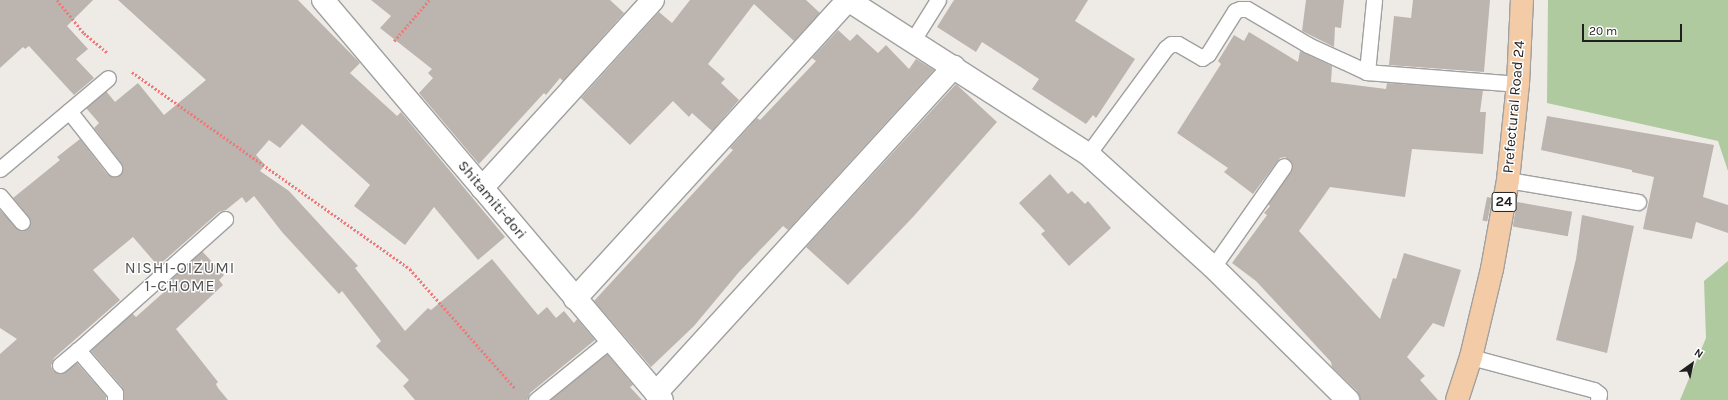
<!DOCTYPE html>
<html>
<head>
<meta charset="utf-8">
<style>
	body { margin:0 }
	#map { position:relative; width:1728px; height:400px; overflow:hidden; background:#eeebe6; font-family:Karla,sans-serif }
	div>[style] { position:absolute }
	[style*='--x'] { left:calc(var(--x)*1px); top:calc(var(--y)*1px); width:calc(var(--w)*1px); rotate:calc(var(--a)*1deg) }
	.forest>* { inset:0; background:#afca9e }
	.building>* { inset:0; background:#bcb4af; transform-origin:0 0 }
	.path>* { height:2.5px; margin-top:-1.25px; transform-origin:0; background:repeating-linear-gradient(90deg,#ec7b79 0 2px,transparent 0 4px) }
	.roads { filter:drop-shadow(1px 0 #a0a0a0) drop-shadow(-1px 0 #a0a0a0) drop-shadow(0 1px #a0a0a0) drop-shadow(0 -1px #a0a0a0) }
	.service>* { height:15px; margin:-7.5px; padding:0 7.5px; transform-origin:7.5px; border-radius:7.5px; background:#fff }
	.minor>* { height:22px; margin:-11px; padding:0 11px; transform-origin:11px; border-radius:11px; background:#fff }
	.tertiary>* { height:22px; margin:-11px; padding:0 11px; transform-origin:11px; border-radius:11px; background:#fff }
	.primary>* { height:22px; margin:-11px; padding:0 11px; transform-origin:11px; border-radius:11px; background:#f3cba6 }
	span { translate:-50% -50%; white-space:nowrap; text-align:center; line-height:1.15; -webkit-text-stroke:3px #fff; paint-order:stroke }
	.shield-label span { padding:1px 3px; background:#fff; border:1px solid; border-radius:3px; -webkit-text-stroke-width:0 }
	.shield-label { font-size:14px; color:#1f1f1f; font-weight:700 }
	.street-label { font-size:15px; color:#1f1f1f }
	.neighbourhood-label { font-size:16px; color:#525252; letter-spacing:1px }
	.north { position:absolute; left:1672px; top:344px; width:40px; height:40px; -webkit-text-stroke:3px #fff; paint-order:stroke; rotate:33deg; font-size:11px; font-weight:700; line-height:16px; text-align:center; color:#1f1f1f }
	.north::after { content:''; display:block; margin:auto; width:14px; height:18px; background:#1f1f1f; clip-path:polygon(50% 0,100% 100%,50% 72%,0 100%) }
	.scale { position:absolute; left:1582px; top:24px; width:100px; height:18px; box-sizing:border-box; border:2px solid #1f1f1f; border-top:0; padding-left:5px; font-size:12px; line-height:14px; white-space:nowrap; color:#1f1f1f; -webkit-text-stroke:3px #fff; paint-order:stroke }
</style>
</head>
<body>
<div id="map">
	<div class="forest">
		<div style="clip-path:polygon(1548px 0,1728px 0,1728px 171px,1718px 141px,1547px 103px)"></div>
		<div style="clip-path:polygon(1728px 261px,1728px 400px,1680px 400px,1706px 338px,1704px 281px)"></div>
	</div>
	<div class="building">
		<div style="clip-path:polygon(0 0,93px 0,67px 26px,88px 49px,76px 59px,94px 78px,74px 95px,29px 46px,25px 49px,23px 47px,0 68px)"></div>
		<div style="clip-path:polygon(118px 0,298px 0,360px 63px,350px 73px,397px 116px,401px 112px,505px 237px,478px 260px,434px 207px,405px 245px,354px 206px,370px 185px,302px 124px,280px 148px,269px 140px,256px 155px,265px 165px,260px 171px,289px 191px,358px 266px,355px 268px,405px 331px,428px 308px,431px 310px,492px 259px,538px 315px,547px 307px,556px 318px,564px 311px,574px 323px,577px 319px,595px 340px,530px 393px,527px 400px,415px 400px,403px 386px,409px 380px,376px 346px,381px 341px,342px 291px,339px 294px,282px 232px,254px 196px,246px 203px,242px 197px,226px 210px,219px 212px,158px 266px,133px 237px,93px 270px,120px 300px,54px 358px,51px 366px,53px 371px,61px 374px,77px 363px,106px 396px,106px 400px,0 400px,0 354px,17px 339px,0 328px,0 210px,19px 230px,28px 229px,31px 221px,29px 217px,13px 198px,60px 160px,57px 157px,80px 139px,107px 174px,115px 177px,120px 175px,122px 171px,121px 163px,94px 128px,99px 123px,86px 108px,106px 91px,115px 102px,138px 83px,164px 115px,206px 80px)"></div>
		<div style="clip-path:polygon(371px 0,610px 0,624px 13px,563px 81px,560px 78px,546px 95px,544px 93px,479px 164px,419px 93px,433px 78px,428px 73px,432px 69px,380px 28px,391px 16px)"></div>
		<div style="clip-path:polygon(690px 0,806px 0,820px 13px,794px 41px,754px 4px,708px 64px,725px 79px,721px 83px,739px 100px,712px 131px,692px 113px,689px 117px,673px 101px,630px 145px,581px 98px,659px 12px,672px 23px)"></div>
		<div style="clip-path:polygon(954px 0,1088px 0,1075px 21px,1135px 59px,1096px 118px,1093px 115px,1086px 124px,1032px 89px,1039px 79px,982px 42px,976px 52px,937px 27px)"></div>
		<div style="clip-path:polygon(1306px 0,1344px 0,1341px 28px,1335px 27px,1334px 47px,1302px 31px)"></div>
		<div style="clip-path:polygon(1413px 0,1490px 0,1484px 72px,1389px 65px,1394px 16px,1411px 18px)"></div>
		<div style="clip-path:polygon(838px 30px,850px 41px,857px 34px,878px 53px,886px 45px,909px 69px,916px 59px,934px 70px,788px 230px,783px 226px,739px 272px,694px 326px,651px 367px,594px 301px,733px 150px,730px 148px,757px 118px,760px 120px,816px 61px,812px 58px)"></div>
		<div style="clip-path:polygon(1249px 32px,1298px 62px,1300px 51px,1332px 66px,1331px 82px,1386px 89px,1387px 83px,1483px 90px,1480px 112px,1486px 112px,1483px 154px,1412px 149px,1405px 197px,1330px 187px,1299px 231px,1380px 319px,1393px 278px,1396px 279px,1404px 253px,1461px 270px,1444px 327px,1433px 323px,1407px 357px,1425px 376px,1420px 380px,1438px 400px,1360px 400px,1357px 391px,1332px 367px,1331px 362px,1256px 281px,1232px 263px,1267px 215px,1264px 213px,1270px 206px,1268px 204px,1291px 171px,1292px 163px,1285px 157px,1280px 158px,1253px 194px,1224px 172px,1228px 168px,1177px 133px,1221px 64px,1218px 61px,1234px 35px,1244px 41px)"></div>
		<div style="clip-path:polygon(956px 84px,997px 122px,913px 217px,848px 285px,806px 247px)"></div>
		<div style="clip-path:polygon(1547px 116px,1714px 145px,1703px 197px,1728px 205px,1728px 233px,1696px 222px,1692px 239px,1643px 229px,1654px 177px,1632px 172px,1632px 170px,1541px 150px)"></div>
		<div style="clip-path:polygon(1050px 174px,1068px 194px,1072px 191px,1085px 204px,1088px 201px,1111px 228px,1069px 266px,1041px 234px,1045px 231px,1019px 203px)"></div>
		<div style="left:1487px;top:197px;width:5px;height:24px;rotate:11deg"></div>
		<div style="left:1517px;top:202px;width:56px;height:25px;rotate:10deg"></div>
		<div style="clip-path:polygon(1582px 215px,1634px 226px,1607px 353px,1556px 340px,1576px 259px)"></div>
		<div style="clip-path:polygon(202px 251px,224px 275px,219px 280px,223px 285px,176px 329px,218px 382px,216px 384px,218px 388px,228px 400px,124px 400px,122px 387px,91px 351px,132px 313px,136px 317px,173px 284px,170px 280px)"></div>
		<div style="clip-path:polygon(607px 354px,633px 385px,630px 387px,642px 400px,550px 400px)"></div>
	</div>
	<div class="path">
		<div style="--x:57;--y:0;--w:43;--a:50.7"></div>
		<div style="--x:84;--y:33;--w:31;--a:40"></div>
		<div style="--x:394;--y:41;--w:54;--a:-49.5"></div>
		<div style="--x:132;--y:72;--w:341;--a:35.3"></div>
		<div style="--x:410;--y:269;--w:159;--a:48.6"></div>
	</div>
	<div class="roads">
		<div class="service">
			<div style="--x:913;--y:40;--w:47;--a:-58"></div>
			<div style="--x:1367;--y:72;--w:72;--a:-84.4"></div>
			<div style="--x:69;--y:111;--w:73;--a:51.7"></div>
			<div style="--x:1088;--y:154;--w:132;--a:-53.7"></div>
			<div style="--x:1166;--y:48;--w:6;--a:-39"></div>
			<div style="--x:1171;--y:44;--w:7;--a:0"></div>
			<div style="--x:1178;--y:44;--w:28;--a:30"></div>
			<div style="--x:1202;--y:58;--w:7;--a:-34"></div>
			<div style="--x:1208;--y:54;--w:51;--a:-57.9"></div>
			<div style="--x:1235;--y:11;--w:5;--a:-22"></div>
			<div style="--x:1240;--y:9;--w:7;--a:0"></div>
			<div style="--x:1247;--y:9;--w:71;--a:30.5"></div>
			<div style="--x:1308;--y:45;--w:65;--a:24.6"></div>
			<div style="--x:1367;--y:72;--w:151;--a:4.5"></div>
			<div style="--x:0;--y:169;--w:141;--a:-40.1"></div>
			<div style="--x:1508;--y:180;--w:132;--a:9.6"></div>
			<div style="--x:0;--y:196;--w:34;--a:50"></div>
			<div style="--x:1213;--y:267;--w:123;--a:-54.9"></div>
			<div style="--x:1471;--y:357;--w:127;--a:15"></div>
			<div style="--x:1594;--y:390;--w:6;--a:39"></div>
			<div style="--x:1599;--y:394;--w:6;--a:99"></div>
			<div style="--x:60;--y:365;--w:23;--a:-40"></div>
			<div style="--x:115;--y:400;--w:7;--a:-90"></div>
			<div style="--x:115;--y:393;--w:57;--a:-130.7"></div>
			<div style="--x:78;--y:350;--w:197;--a:-41.7"></div>
			<div style="--x:536;--y:400;--w:95;--a:-39"></div>
		</div>
		<div class="minor">
			<div style="--x:848;--y:0;--w:285;--a:32.7"></div>
			<div style="--x:1088;--y:154;--w:169;--a:42.1"></div>
			<div style="--x:1213;--y:267;--w:190;--a:44.6"></div>
			<div style="--x:482;--y:188;--w:254;--a:-47.7"></div>
			<div style="--x:575;--y:299;--w:405;--a:-47.6"></div>
			<div style="--x:656;--y:393;--w:442;--a:-47.6"></div>
		</div>
		<div class="tertiary">
			<div style="--x:323;--y:0;--w:524;--a:49.72"></div>
		</div>
		<div class="primary">
			<div style="--x:1457;--y:400;--w:45;--a:-72"></div>
			<div style="--x:1471;--y:357;--w:90;--a:-76.6"></div>
			<div style="--x:1492;--y:269;--w:90;--a:-79.8"></div>
			<div style="--x:1508;--y:180;--w:97;--a:-84.1"></div>
			<div style="--x:1518;--y:84;--w:84;--a:-87.3"></div>
		</div>
	</div>
	<div class="shield-label">
		<span style="left:1504px;top:202px">24</span>
	</div>
	<div class="street-label">
		<span style="left:1514px;top:107px;rotate:-85deg">Prefectural Road 24</span>
		<span style="left:492px;top:200px;rotate:50deg">Shitamiti-dori</span>
	</div>
	<div class="neighbourhood-label">
		<span style="left:180px;top:277px">NISHI-OIZUMI<br>1-CHOME</span>
	</div>
	<div class="north">N</div>
	<div class="scale">20 m</div>
</div>
</body>
</html>
